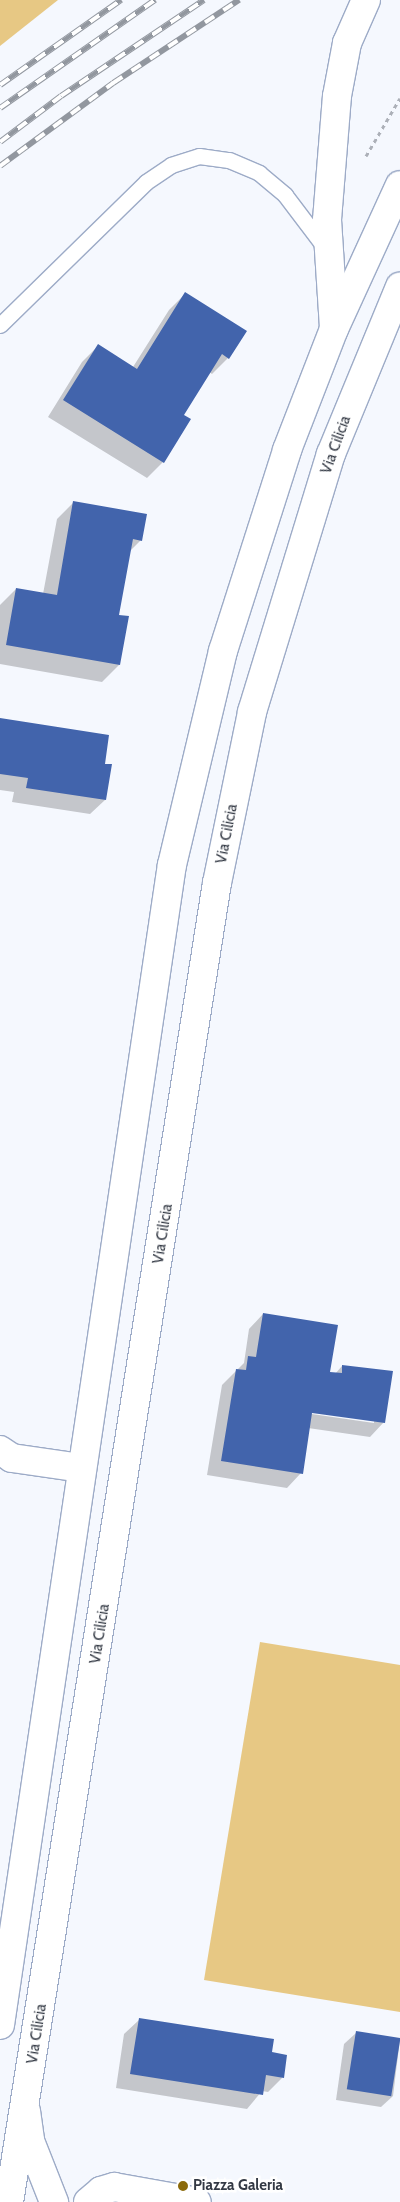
<!DOCTYPE html>
<html>
<head>
<meta charset="utf-8">
<style>
	body { margin:0 }
	#map { position:relative; width:400px; height:2202px; overflow:hidden; background:#f5f8fe; font-family:Cabin,sans-serif }
	div>[style] { position:absolute }
	[style*='--x'] { left:calc(var(--x)*1px); top:calc(var(--y)*1px); width:calc(var(--w)*1px); rotate:calc(var(--a)*1deg) }
	.green>* { inset:0; background:#e7c884 }
	.shadow>* { inset:0; background:#0003 }
	.building>* { inset:0; background:#4264ac; transform-origin:0 0 }
	.path>* { height:3px; margin-top:-1.5px; transform-origin:0; background:repeating-linear-gradient(90deg,#acb0b8 0 4px,transparent 0 8px) }
	.roads { filter:drop-shadow(1px 0 #9dabc7) drop-shadow(-1px 0 #9dabc7) drop-shadow(0 1px #9dabc7) drop-shadow(0 -1px #9dabc7) }
	.lane>* { height:15px; margin:-7.5px; padding:0 7.5px; transform-origin:7.5px; border-radius:7.5px; background:#fff }
	.street>* { height:28px; margin:-14px; padding:0 14px; transform-origin:14px; border-radius:14px; background:#fff }
	.secondary>* { height:28px; margin:-14px; padding:0 14px; transform-origin:14px; border-radius:14px; background:#fff }
	.primary>* { height:28px; margin:-14px; padding:0 14px; transform-origin:14px; border-radius:14px; background:#fff }
	.rail>* { height:5.5px; margin-top:-2.75px; transform-origin:0; background:repeating-linear-gradient(90deg,#fff 0 11px,#92979f 0 22px); box-sizing:border-box; border-block:1px solid #92979f }
	.dots>* { width:14px; height:14px; translate:-50% -50%; box-sizing:border-box; border:2px solid #fff; border-radius:50% }
	span { translate:-50% -50%; white-space:nowrap; text-align:center; line-height:1.15; -webkit-text-stroke:5px #fff; paint-order:stroke }
	.street-label { font-size:15px; color:#333944 }
	.poi-label { font-size:15px; color:#333944; font-weight:700 }
	.left { translate:0 -50%; text-align:left }
</style>
</head>
<body>
<div id="map">
	<div class="green">
		<div style="clip-path:polygon(0 0,58px 0,0 46px)"></div>
		<div style="clip-path:polygon(260px 1642px,400px 1665px,400px 2012px,204px 1980px)"></div>
	</div>
	<div class="shadow">
		<div style="clip-path:polygon(185px 294px,228px 358px,212px 374px,209px 372px,182px 415px,163px 462px,147px 478px,48px 417px,82px 362px,98px 346px,133px 367px,169px 310px)"></div>
		<div style="clip-path:polygon(74px 502px,141px 540px,129px 552px,118px 616px,119px 665px,102px 682px,0 664px,0 605px,16px 589px,43px 594px,57px 519px)"></div>
		<div style="clip-path:polygon(0 720px,103px 765px,105px 800px,90px 814px,12px 802px,14px 792px,0 790px)"></div>
		<div style="clip-path:polygon(evenodd,263px 1314px,329px 1373px,335px 1374px,342px 1366px,384px 1422px,370px 1437px,308px 1428px,301px 1473px,287px 1488px,207px 1475px,222px 1385px,244px 1363px,249px 1329px,263px 1314px,306px 1410px,374px 1420px,374px 1423px,305px 1413px,306px 1410px)"></div>
		<div style="clip-path:polygon(139px 2020px,271px 2053px,282px 2078px,268px 2092px,262px 2091px,247px 2109px,116px 2088px,124px 2034px)"></div>
		<div style="clip-path:polygon(356px 2033px,400px 2039px,393px 2096px,381px 2107px,336px 2100px,344px 2044px)"></div>
	</div>
	<div class="building">
		<div style="clip-path:polygon(185px 292px,247px 331px,229px 359px,222px 354px,184px 415px,191px 419px,164px 463px,63px 400px,98px 344px,137px 369px)"></div>
		<div style="clip-path:polygon(73px 501px,147px 514px,142px 541px,133px 539px,119px 615px,129px 616px,120px 665px,6px 645px,16px 588px,57px 595px)"></div>
		<div style="clip-path:polygon(0 718px,109px 735px,105px 764px,112px 764px,106px 800px,26px 788px,28px 778px,0 774px)"></div>
		<div style="clip-path:polygon(263px 1313px,338px 1325px,330px 1372px,342px 1373px,342px 1365px,393px 1371px,385px 1423px,312px 1413px,303px 1474px,221px 1461px,236px 1369px,246px 1370px,248px 1356px,256px 1357px)"></div>
		<div style="clip-path:polygon(139px 2018px,274px 2039px,272px 2052px,287px 2055px,284px 2078px,266px 2075px,263px 2095px,130px 2074px)"></div>
		<div style="left:356px;top:2031px;width:45px;height:59px;rotate:9deg"></div>
	</div>
	<div class="path">
		<div style="--x:366;--y:156;--w:67;--a:-59.6"></div>
	</div>
	<div class="roads">
		<div class="lane">
			<div style="--x:0;--y:325;--w:204;--a:-44.4"></div>
			<div style="--x:146;--y:182;--w:30;--a:-34"></div>
			<div style="--x:171;--y:165;--w:29;--a:-18"></div>
			<div style="--x:199;--y:156;--w:30;--a:8"></div>
			<div style="--x:229;--y:160;--w:33;--a:23"></div>
			<div style="--x:259;--y:173;--w:34;--a:40"></div>
			<div style="--x:285;--y:195;--w:68;--a:52.8"></div>
		</div>
		<div class="street">
			<div style="--x:0;--y:1450;--w:14;--a:34"></div>
			<div style="--x:12;--y:1458;--w:70;--a:8.2"></div>
			<div style="--x:88;--y:2202;--w:17;--a:-40"></div>
			<div style="--x:101;--y:2191;--w:14;--a:-17"></div>
			<div style="--x:114;--y:2187;--w:84;--a:10.2"></div>
		</div>
		<div class="secondary">
			<div style="--x:26;--y:2111;--w:30;--a:82"></div>
			<div style="--x:30;--y:2141;--w:66;--a:68.5"></div>
		</div>
		<div class="primary">
			<div style="--x:334;--y:328;--w:108;--a:-93.7"></div>
			<div style="--x:327;--y:220;--w:124;--a:-85.4"></div>
			<div style="--x:337;--y:96;--w:54;--a:-79.3"></div>
			<div style="--x:347;--y:43;--w:47;--a:-66.2"></div>
			<div style="--x:0;--y:2025;--w:1173;--a:-81.57"></div>
			<div style="--x:172;--y:865;--w:220;--a:-76.6"></div>
			<div style="--x:223;--y:651;--w:211;--a:-72.3"></div>
			<div style="--x:287;--y:450;--w:130;--a:-68.8"></div>
			<div style="--x:334;--y:329;--w:158;--a:-65.4"></div>
			<div style="--x:9;--y:2202;--w:1335;--a:-81.04"></div>
			<div style="--x:217;--y:883;--w:175;--a:-78.4"></div>
			<div style="--x:252;--y:712;--w:270;--a:-73"></div>
			<div style="--x:331;--y:454;--w:181;--a:-67.6"></div>
		</div>
	</div>
	<div class="rail">
		<div style="--x:0;--y:85;--w:148;--a:-35.1"></div>
		<div style="--x:0;--y:108;--w:189;--a:-34.9"></div>
		<div style="--x:0;--y:142;--w:76;--a:-37"></div>
		<div style="--x:61;--y:96;--w:172;--a:-33.9"></div>
		<div style="--x:0;--y:166;--w:140;--a:-36.3"></div>
		<div style="--x:113;--y:83;--w:151;--a:-33.4"></div>
	</div>
	<div class="dots">
		<div style="left:183px;top:2186px;background:#8b6a0a"></div>
	</div>
	<div class="street-label">
		<span style="left:336px;top:445px;rotate:-70deg">Via Cilicia</span>
		<span style="left:227px;top:834px;rotate:-79deg">Via Cilicia</span>
		<span style="left:163px;top:1234px;rotate:-81deg">Via Cilicia</span>
		<span style="left:100px;top:1634px;rotate:-81deg">Via Cilicia</span>
		<span style="left:37px;top:2034px;rotate:-81deg">Via Cilicia</span>
	</div>
	<div class="poi-label">
		<span class="left" style="left:193px;top:2186px">Piazza Galeria</span>
	</div>
</div>
</body>
</html>
